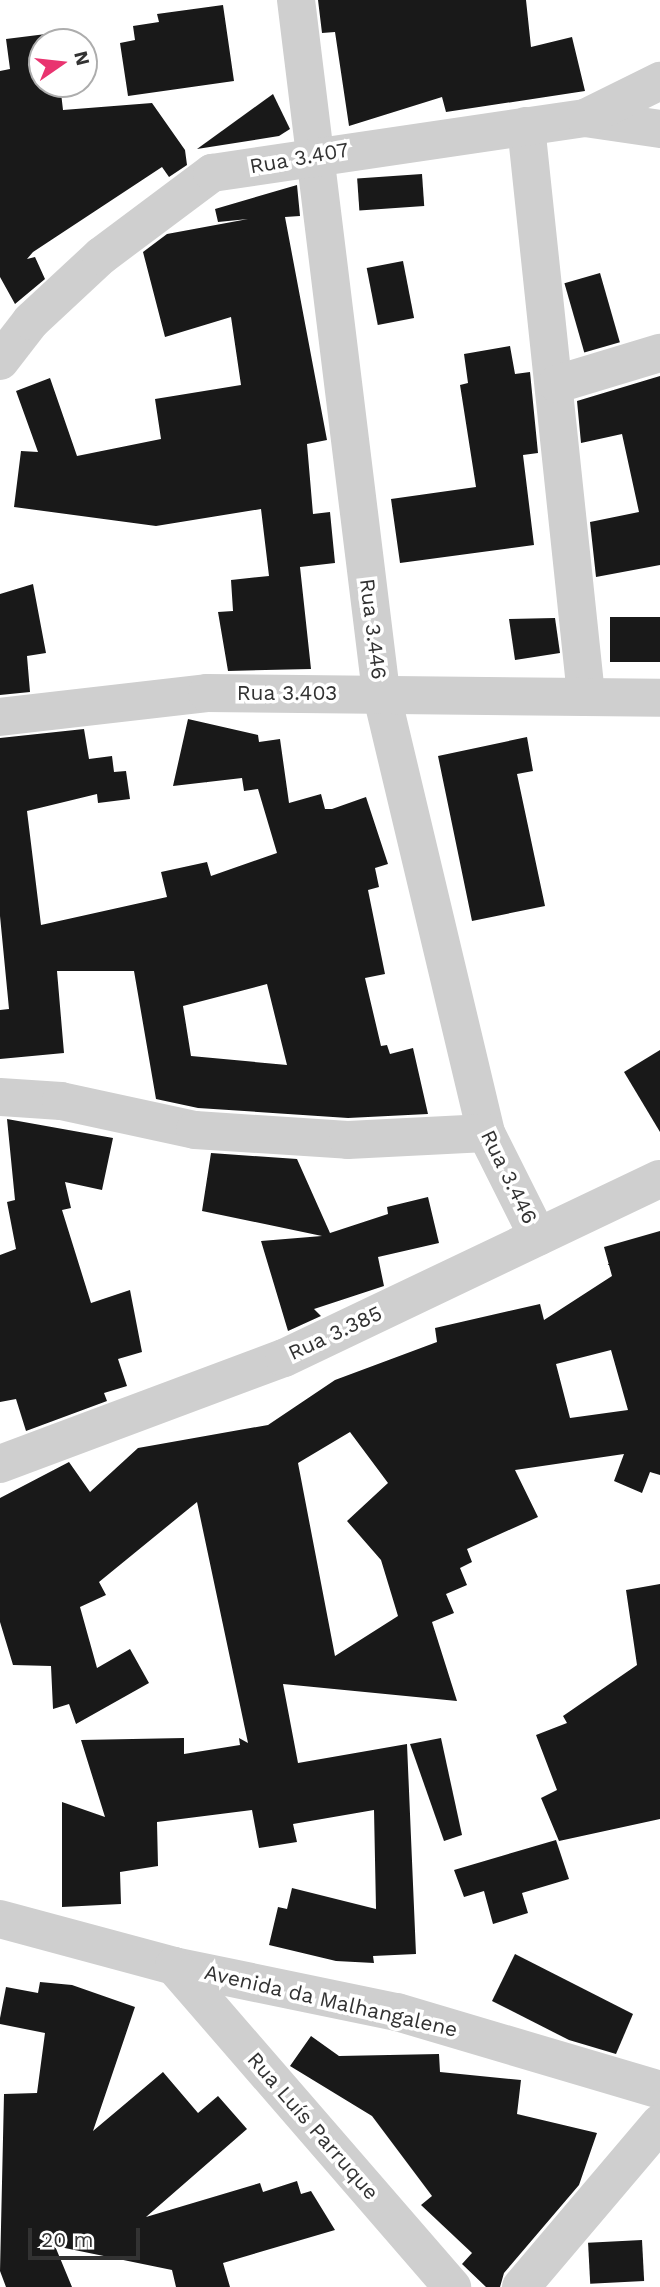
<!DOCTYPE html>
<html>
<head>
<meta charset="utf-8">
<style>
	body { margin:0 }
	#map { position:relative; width:660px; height:2287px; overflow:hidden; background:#fff; font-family:"Work Sans",sans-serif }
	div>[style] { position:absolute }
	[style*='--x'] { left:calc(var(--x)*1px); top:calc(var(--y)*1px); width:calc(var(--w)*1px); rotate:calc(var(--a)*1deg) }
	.building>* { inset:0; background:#191919; transform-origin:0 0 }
	.street>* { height:38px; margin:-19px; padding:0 19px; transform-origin:19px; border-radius:19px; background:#cfcfcf }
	span { translate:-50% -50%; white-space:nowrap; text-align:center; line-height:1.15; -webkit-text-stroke:7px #fff; paint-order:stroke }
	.street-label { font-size:21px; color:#323232 }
	.north { position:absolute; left:28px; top:28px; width:70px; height:70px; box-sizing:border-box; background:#fff; border:2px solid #adadad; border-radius:50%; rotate:76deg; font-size:19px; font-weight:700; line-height:28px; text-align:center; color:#323232 }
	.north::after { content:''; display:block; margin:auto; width:24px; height:32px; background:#e93470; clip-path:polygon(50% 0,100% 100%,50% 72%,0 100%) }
	.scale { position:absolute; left:28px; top:2228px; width:112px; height:32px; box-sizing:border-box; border:4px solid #323232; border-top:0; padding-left:9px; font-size:21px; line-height:24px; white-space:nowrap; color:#323232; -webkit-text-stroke:5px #fff; paint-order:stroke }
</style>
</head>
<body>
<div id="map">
	<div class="building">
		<div style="clip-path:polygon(318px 0,526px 0,531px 47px,572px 37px,585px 91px,446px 112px,442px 97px,349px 126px,335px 32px,322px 33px)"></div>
		<div style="clip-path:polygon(223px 5px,234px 81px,128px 96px,120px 43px,135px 40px,133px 26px,159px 22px,157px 14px)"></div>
		<div style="clip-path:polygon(54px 33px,55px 42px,42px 42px,42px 84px,60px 84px,63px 110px,152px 103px,185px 150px,187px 165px,169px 177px,162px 167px,33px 252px,27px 259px,35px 257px,45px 279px,15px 304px,0 277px,0 71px,10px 69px,6px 39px)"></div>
		<div style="clip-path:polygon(273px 94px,290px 129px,279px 136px,197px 149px)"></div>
		<div style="left:422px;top:174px;width:32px;height:65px;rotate:86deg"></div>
		<div style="clip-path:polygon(297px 185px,300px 216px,285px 217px,327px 440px,307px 444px,313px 514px,330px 512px,335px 563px,300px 567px,311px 669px,228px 671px,218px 612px,233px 611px,231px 580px,269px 576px,261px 509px,156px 526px,14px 507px,21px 451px,38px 452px,16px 391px,50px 378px,77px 456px,161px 439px,155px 399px,241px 385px,231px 317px,165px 337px,143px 252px,167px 234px,248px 219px,218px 222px,215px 209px)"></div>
		<div style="left:403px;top:261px;width:58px;height:37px;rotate:79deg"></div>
		<div style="left:600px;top:273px;width:72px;height:37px;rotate:74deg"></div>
		<div style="clip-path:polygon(510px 346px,515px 374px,530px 372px,538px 453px,523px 455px,534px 545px,400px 563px,391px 499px,476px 487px,460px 385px,468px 383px,464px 354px)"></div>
		<div style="clip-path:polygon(660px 376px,660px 565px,596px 577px,590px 522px,639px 512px,622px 434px,581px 443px,577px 401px)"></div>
		<div style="clip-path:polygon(33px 584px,46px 653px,27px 656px,30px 692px,0 695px,0 594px)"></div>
		<div style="left:660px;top:617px;width:45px;height:50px;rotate:90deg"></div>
		<div style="clip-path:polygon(555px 618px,560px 653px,515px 660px,509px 619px)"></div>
		<div style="clip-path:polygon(evenodd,188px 719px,258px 735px,259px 742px,280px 739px,289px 803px,321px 794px,325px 809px,332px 809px,366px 797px,388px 864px,375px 868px,379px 887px,368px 890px,385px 974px,365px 978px,381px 1046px,387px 1045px,390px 1054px,413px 1048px,428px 1114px,348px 1118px,198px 1108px,156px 1099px,134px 971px,57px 971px,64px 1053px,0 1059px,0 1010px,9px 1009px,0 916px,0 738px,84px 729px,89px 759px,112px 756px,114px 772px,126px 771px,130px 799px,98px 803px,97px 794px,27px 811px,41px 925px,167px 897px,161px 872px,207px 862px,211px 876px,277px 853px,258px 789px,244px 791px,242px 778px,173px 786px,188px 719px,267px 984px,287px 1065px,191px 1056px,183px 1006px,267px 984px)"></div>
		<div style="clip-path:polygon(527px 737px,533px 771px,517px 774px,545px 906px,472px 921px,438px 756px)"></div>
		<div style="clip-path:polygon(660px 1050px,660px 1132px,624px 1072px)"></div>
		<div style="clip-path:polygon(7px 1119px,113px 1138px,102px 1190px,65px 1182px,71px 1208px,62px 1210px,91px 1303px,130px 1290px,142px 1352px,118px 1359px,127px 1386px,104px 1393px,107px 1401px,26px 1431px,16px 1399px,0 1402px,0 1255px,16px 1249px,7px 1202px,15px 1200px)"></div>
		<div style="clip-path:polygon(211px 1153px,297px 1159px,330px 1233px,388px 1214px,387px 1207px,428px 1197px,439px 1243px,378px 1257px,384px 1286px,314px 1309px,321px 1316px,288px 1331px,261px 1241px,322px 1236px,202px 1211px)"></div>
		<div style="clip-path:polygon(evenodd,660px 1231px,660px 1475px,650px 1472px,642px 1493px,614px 1481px,624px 1454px,515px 1470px,538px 1517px,467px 1549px,472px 1562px,460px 1568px,467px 1585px,446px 1594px,454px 1613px,432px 1622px,457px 1701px,283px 1684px,298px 1763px,407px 1744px,416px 1954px,373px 1956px,374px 1963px,336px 1961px,269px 1945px,278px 1907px,287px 1909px,292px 1888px,376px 1909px,374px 1810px,293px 1824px,297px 1842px,259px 1848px,252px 1810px,157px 1822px,158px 1866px,120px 1872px,121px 1904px,62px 1907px,62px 1802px,105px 1817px,81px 1740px,184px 1738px,184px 1754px,240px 1745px,239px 1738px,248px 1743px,197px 1502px,99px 1582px,106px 1595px,80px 1607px,97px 1668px,130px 1649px,149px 1683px,76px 1724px,69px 1704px,53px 1709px,51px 1666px,13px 1665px,0 1622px,0 1498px,69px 1462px,90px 1492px,138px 1448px,268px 1425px,335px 1380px,437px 1342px,435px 1328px,540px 1304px,544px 1320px,612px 1276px,604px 1247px,660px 1231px,611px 1350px,628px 1410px,570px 1418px,556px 1364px,611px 1350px,660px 1231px,350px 1432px,388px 1483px,347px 1521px,381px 1560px,398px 1616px,335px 1656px,298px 1463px,350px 1432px)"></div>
		<div style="clip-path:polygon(660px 1584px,660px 1819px,559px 1841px,541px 1798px,557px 1790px,536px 1735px,567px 1723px,563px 1716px,637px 1665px,626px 1590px)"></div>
		<div style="clip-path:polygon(441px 1738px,462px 1835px,444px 1841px,410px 1744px)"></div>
		<div style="clip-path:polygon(556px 1840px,569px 1879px,522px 1893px,528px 1913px,493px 1924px,484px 1891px,464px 1897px,454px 1870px)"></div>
		<div style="clip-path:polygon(515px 1954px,633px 2014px,616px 2054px,569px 2040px,492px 2001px)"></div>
		<div style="clip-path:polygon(40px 1982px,72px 1985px,135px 2007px,93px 2131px,163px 2072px,198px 2113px,218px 2096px,247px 2129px,146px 2217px,260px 2183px,263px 2192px,297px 2181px,301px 2194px,311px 2191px,335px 2230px,223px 2263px,230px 2287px,176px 2287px,172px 2270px,55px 2246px,72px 2287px,6px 2287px,0 2271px,4px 2094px,37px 2093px,45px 2033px,0 2024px,0 2018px,6px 1987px,38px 1993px)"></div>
		<div style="clip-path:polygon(311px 2036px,339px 2056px,439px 2054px,440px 2072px,521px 2080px,517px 2114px,597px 2133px,579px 2185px,504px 2273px,500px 2287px,486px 2287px,462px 2264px,472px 2253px,421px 2205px,432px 2196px,372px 2116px,290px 2066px)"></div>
		<div style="left:642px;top:2240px;width:41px;height:54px;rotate:87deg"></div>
	</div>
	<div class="street">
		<div style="--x:296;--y:0;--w:697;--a:83"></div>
		<div style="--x:381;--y:692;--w:453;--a:76.6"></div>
		<div style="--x:486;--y:1133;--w:116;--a:63.4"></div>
		<div style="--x:585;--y:118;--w:76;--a:8.3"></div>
		<div style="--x:526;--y:126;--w:572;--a:83.98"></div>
		<div style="--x:0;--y:361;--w:51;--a:-52.2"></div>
		<div style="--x:31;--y:321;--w:96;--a:-42.9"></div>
		<div style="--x:101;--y:256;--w:139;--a:-36.8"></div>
		<div style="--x:212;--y:173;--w:377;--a:-8.4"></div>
		<div style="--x:585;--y:118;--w:84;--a:-26.3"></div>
		<div style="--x:557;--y:384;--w:108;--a:-16.8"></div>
		<div style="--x:0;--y:717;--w:208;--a:-6.6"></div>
		<div style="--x:207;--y:693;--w:453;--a:0.6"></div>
		<div style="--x:0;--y:1097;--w:61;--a:3.8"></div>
		<div style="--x:61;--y:1101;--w:137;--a:12.2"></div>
		<div style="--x:195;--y:1130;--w:153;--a:3.7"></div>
		<div style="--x:348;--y:1140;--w:138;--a:-2.9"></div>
		<div style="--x:0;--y:1464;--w:303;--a:-20.5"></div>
		<div style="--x:284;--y:1358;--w:416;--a:-25.5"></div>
		<div style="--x:0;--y:1919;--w:180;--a:15.1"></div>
		<div style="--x:174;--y:1966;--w:228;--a:11.7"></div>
		<div style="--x:397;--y:2012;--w:274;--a:16.5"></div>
		<div style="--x:174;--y:1966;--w:425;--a:49.1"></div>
		<div style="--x:521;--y:2287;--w:215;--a:-49.7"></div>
	</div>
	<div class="street-label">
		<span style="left:299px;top:158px;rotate:-10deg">Rua 3.407</span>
		<span style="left:373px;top:629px;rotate:83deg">Rua 3.446</span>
		<span style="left:287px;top:693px">Rua 3.403</span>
		<span style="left:509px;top:1177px;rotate:64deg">Rua 3.446</span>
		<span style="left:335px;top:1333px;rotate:-25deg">Rua 3.385</span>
		<span style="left:331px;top:2001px;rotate:13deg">Avenida da Malhangalene</span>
		<span style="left:313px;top:2126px;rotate:49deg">Rua Luís Parruque</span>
	</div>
	<div class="north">N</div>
	<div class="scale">20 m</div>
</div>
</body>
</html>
